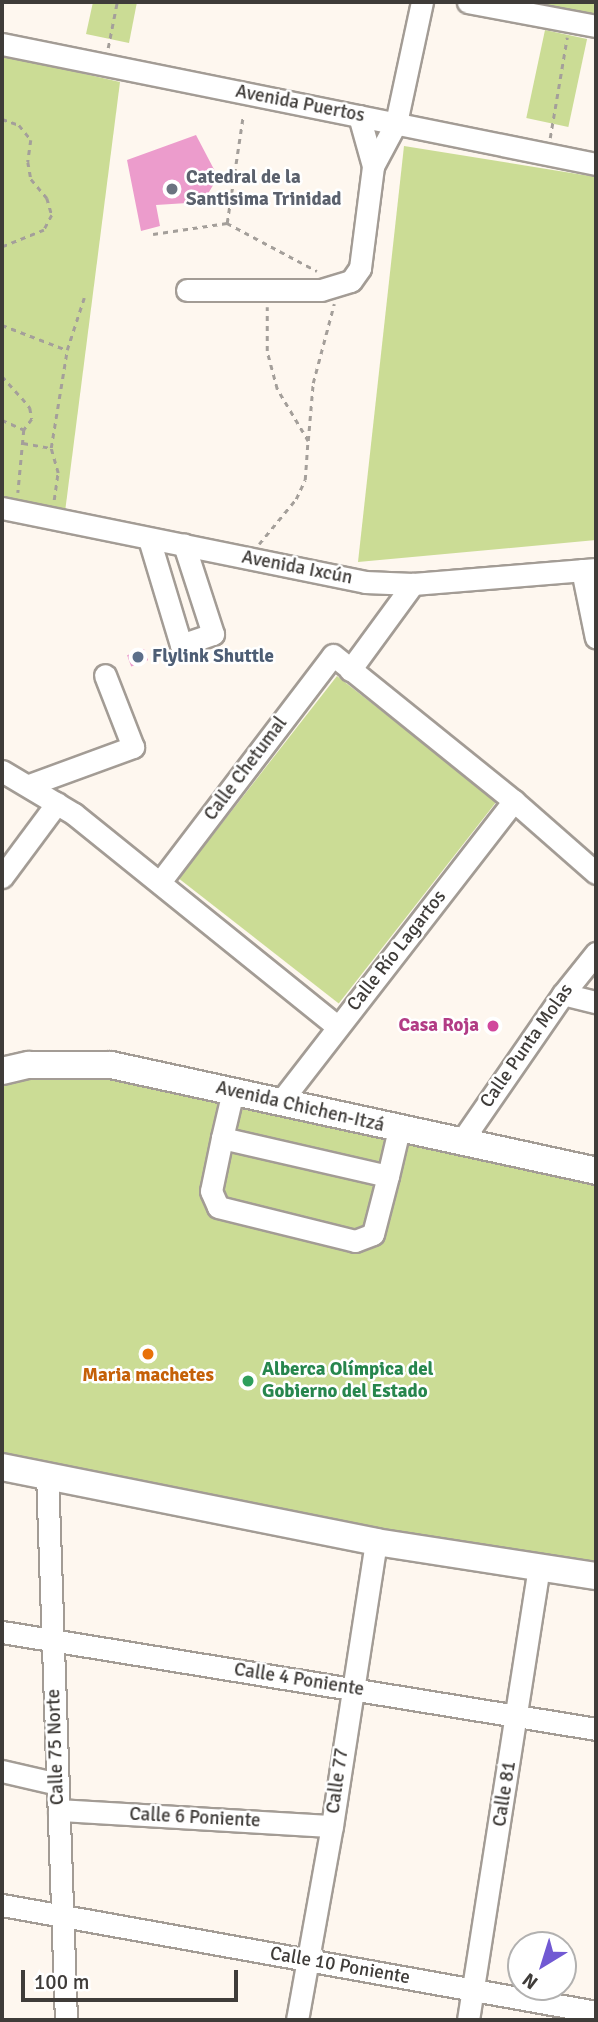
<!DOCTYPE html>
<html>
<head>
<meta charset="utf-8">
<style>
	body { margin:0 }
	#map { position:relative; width:598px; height:2022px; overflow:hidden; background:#fef7ef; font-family:Signika,sans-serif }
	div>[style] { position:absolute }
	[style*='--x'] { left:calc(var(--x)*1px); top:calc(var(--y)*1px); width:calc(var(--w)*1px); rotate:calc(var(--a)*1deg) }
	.green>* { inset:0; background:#cbdc95; transform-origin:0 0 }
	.building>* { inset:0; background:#ec9ccc; transform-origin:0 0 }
	.path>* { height:2.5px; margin-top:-1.25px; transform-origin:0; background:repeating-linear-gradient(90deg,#a49f9a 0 5px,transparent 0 10px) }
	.roads { filter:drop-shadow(2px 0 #a39c95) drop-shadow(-2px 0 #a39c95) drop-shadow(0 2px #a39c95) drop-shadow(0 -2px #a39c95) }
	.minor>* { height:21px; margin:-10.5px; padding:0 10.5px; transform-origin:10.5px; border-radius:10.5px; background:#fff }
	.major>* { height:26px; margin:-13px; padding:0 13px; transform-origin:13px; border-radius:13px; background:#fff }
	.dots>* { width:19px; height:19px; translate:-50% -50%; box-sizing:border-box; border:4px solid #fff; border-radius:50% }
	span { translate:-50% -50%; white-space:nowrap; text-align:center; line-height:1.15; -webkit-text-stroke:5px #fff; paint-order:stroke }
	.street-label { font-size:19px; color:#3f3c39 }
	.worship-label { font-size:19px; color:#5b616d; font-weight:700 }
	.left { translate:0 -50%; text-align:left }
	.service-label { font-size:19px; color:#4e5e75; font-weight:700 }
	.hotel-label { font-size:19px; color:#b23c85; font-weight:700 }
	.right { translate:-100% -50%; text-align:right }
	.leisure-label { font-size:19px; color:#27864d; font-weight:700 }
	.food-label { font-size:19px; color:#c56008; font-weight:700 }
	.frame { position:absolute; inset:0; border:4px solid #3f3c39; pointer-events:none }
	.north { position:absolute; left:507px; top:1931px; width:70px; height:70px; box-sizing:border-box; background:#fff; border:2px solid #b2b1b0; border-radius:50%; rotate:218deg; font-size:19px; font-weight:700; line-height:28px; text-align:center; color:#3f3c39 }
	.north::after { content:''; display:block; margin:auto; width:24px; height:32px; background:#7159d3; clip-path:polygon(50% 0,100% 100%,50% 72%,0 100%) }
	.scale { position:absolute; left:21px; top:1970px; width:217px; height:32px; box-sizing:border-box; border:4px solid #3f3c39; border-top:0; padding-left:9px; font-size:21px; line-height:24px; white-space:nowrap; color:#3f3c39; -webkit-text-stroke:5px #fff; paint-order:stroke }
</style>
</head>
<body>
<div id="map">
	<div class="green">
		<div style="clip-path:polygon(93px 2px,137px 2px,129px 43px,86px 34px)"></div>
		<div style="clip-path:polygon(507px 2px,596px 2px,596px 19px)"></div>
		<div style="left:545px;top:30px;width:43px;height:90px;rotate:12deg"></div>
		<div style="clip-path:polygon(2px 55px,120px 82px,65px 512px,2px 499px)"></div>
		<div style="clip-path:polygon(404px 146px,596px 177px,596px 540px,358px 562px)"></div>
		<div style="left:337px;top:676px;width:203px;height:257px;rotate:38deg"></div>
		<div style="clip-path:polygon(109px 1074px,596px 1185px,596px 1566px,376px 1532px,2px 1455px,2px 1083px,24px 1078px)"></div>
	</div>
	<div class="building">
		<div style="clip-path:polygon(196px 135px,218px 177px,203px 202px,156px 205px,160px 226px,141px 231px,127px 160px)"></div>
		<div style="left:144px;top:649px;width:12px;height:18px;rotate:70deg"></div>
	</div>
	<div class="path">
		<div style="--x:108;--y:48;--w:47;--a:-78.9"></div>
		<div style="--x:2;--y:119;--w:18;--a:19"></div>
		<div style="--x:19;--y:125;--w:19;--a:51"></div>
		<div style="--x:31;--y:140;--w:22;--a:98"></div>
		<div style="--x:28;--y:162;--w:17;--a:80"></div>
		<div style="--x:31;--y:179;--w:25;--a:50"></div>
		<div style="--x:47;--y:198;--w:18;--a:74"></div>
		<div style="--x:52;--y:215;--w:17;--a:118"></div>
		<div style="--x:44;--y:230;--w:45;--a:158"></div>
		<div style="--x:550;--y:138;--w:102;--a:-80.4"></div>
		<div style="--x:227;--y:223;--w:108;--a:-81.5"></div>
		<div style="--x:153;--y:234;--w:75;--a:-8.5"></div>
		<div style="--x:227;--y:223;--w:102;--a:28.1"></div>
		<div style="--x:2;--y:325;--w:70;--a:21"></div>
		<div style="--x:2;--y:376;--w:30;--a:48"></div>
		<div style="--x:22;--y:398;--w:13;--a:51"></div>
		<div style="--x:30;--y:408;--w:11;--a:80"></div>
		<div style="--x:32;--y:419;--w:14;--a:126"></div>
		<div style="--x:24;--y:430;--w:63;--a:95.4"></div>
		<div style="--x:2;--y:420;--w:24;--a:24"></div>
		<div style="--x:308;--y:441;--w:58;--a:-85.1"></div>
		<div style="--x:313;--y:383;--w:82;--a:-75.1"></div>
		<div style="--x:23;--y:443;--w:28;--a:10"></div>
		<div style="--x:54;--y:500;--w:27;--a:-82"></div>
		<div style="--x:58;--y:473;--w:26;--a:-106"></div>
		<div style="--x:51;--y:448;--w:99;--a:-80.7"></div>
		<div style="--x:67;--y:350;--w:55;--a:-71.9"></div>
		<div style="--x:259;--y:544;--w:58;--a:-50.6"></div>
		<div style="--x:296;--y:499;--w:21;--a:-65"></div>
		<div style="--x:305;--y:480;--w:39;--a:-86"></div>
		<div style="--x:308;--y:441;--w:61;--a:-120.8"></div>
		<div style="--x:277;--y:389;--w:39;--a:-105"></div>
		<div style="--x:267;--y:351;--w:44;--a:-90"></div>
	</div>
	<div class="roads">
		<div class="minor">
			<div style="--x:468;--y:2;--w:130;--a:10.6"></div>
			<div style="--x:2;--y:44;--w:606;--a:11.42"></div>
			<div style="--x:373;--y:166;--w:49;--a:-61.9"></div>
			<div style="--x:396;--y:123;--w:124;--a:-77.9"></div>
			<div style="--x:187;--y:290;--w:134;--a:0"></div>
			<div style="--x:321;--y:290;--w:31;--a:-17"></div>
			<div style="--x:351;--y:281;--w:16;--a:-55"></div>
			<div style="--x:360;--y:268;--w:103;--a:-82.7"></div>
			<div style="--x:373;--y:166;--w:52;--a:-105.6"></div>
			<div style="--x:2;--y:508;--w:370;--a:11.5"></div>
			<div style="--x:365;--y:582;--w:48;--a:2.4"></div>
			<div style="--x:413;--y:584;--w:184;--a:-4.7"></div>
			<div style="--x:149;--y:539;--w:111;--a:73.2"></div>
			<div style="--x:181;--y:645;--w:34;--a:-19"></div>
			<div style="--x:213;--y:634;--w:94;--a:-108"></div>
			<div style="--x:582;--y:570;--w:69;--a:78.4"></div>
			<div style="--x:350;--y:670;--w:107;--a:-53.8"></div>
			<div style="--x:2;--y:771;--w:84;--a:30.8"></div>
			<div style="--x:74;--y:814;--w:338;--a:38.9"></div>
			<div style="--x:29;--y:785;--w:111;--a:-20.1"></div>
			<div style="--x:133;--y:747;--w:77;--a:-111.3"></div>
			<div style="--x:2;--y:877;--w:92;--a:-53.4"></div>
			<div style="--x:160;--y:882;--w:285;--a:-52.7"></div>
			<div style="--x:333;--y:655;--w:233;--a:38.9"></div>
			<div style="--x:514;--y:801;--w:109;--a:41.3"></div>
			<div style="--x:563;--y:994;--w:34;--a:14"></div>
			<div style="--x:233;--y:1091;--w:48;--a:103.2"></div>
			<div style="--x:222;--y:1138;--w:170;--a:12.9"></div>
			<div style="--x:388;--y:1176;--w:48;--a:-76.8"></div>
			<div style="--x:281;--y:1101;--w:380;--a:-52.2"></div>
			<div style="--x:222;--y:1138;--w:54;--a:101.7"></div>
			<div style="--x:211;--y:1191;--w:17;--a:66"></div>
			<div style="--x:218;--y:1207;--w:141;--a:13.9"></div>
			<div style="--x:355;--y:1241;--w:19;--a:-21"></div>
			<div style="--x:373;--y:1234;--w:60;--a:-75.5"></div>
			<div style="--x:461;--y:1142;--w:180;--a:-55.4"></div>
			<div style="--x:563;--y:994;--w:53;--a:-51.2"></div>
			<div style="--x:47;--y:1474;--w:546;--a:88.01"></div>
			<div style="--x:2;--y:1632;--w:602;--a:9.27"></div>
			<div style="--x:2;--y:1771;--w:57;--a:13.1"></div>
			<div style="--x:59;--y:1810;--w:273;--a:3.4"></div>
			<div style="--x:2;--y:1905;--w:604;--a:10.21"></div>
			<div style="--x:297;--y:2020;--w:197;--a:-79.8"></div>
			<div style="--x:332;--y:1826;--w:287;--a:-81.2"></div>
			<div style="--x:468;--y:2020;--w:459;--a:-81.1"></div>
		</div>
		<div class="major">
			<div style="--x:2;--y:1071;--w:28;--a:-13"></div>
			<div style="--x:29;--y:1065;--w:82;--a:0"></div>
			<div style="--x:111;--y:1065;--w:496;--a:12.3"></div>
			<div style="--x:2;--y:1467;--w:381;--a:11.3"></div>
			<div style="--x:376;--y:1542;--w:223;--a:8.8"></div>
		</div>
	</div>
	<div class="dots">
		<div style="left:172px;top:189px;background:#6b7280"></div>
		<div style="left:138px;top:657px;background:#5c6f8a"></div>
		<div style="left:493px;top:1026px;background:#d1479c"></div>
		<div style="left:148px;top:1354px;background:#e8710a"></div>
		<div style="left:248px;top:1381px;background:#2e9e5b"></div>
	</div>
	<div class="street-label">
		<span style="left:300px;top:104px;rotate:11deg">Avenida Puertos</span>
		<span style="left:297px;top:568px;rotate:11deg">Avenida Ixcún</span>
		<span style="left:246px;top:769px;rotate:-53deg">Calle Chetumal</span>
		<span style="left:397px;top:951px;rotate:-52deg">Calle Río Lagartos</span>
		<span style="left:527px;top:1046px;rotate:-55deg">Calle Punta Molas</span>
		<span style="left:300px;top:1107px;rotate:13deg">Avenida Chichen-Itzá</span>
		<span style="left:299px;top:1680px;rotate:9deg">Calle 4 Poniente</span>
		<span style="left:56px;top:1747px;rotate:-92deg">Calle 75 Norte</span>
		<span style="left:338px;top:1781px;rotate:-82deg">Calle 77</span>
		<span style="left:505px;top:1794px;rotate:-81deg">Calle 81</span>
		<span style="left:195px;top:1818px;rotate:3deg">Calle 6 Poniente</span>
		<span style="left:340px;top:1966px;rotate:10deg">Calle 10 Poniente</span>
	</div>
	<div class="worship-label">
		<span class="left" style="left:186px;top:189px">Catedral de la<br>Santisima Trinidad</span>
	</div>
	<div class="service-label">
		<span class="left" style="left:152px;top:657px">Flylink Shuttle</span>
	</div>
	<div class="hotel-label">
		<span class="right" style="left:479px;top:1026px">Casa Roja</span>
	</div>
	<div class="leisure-label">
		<span class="left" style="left:262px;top:1381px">Alberca Olímpica del<br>Gobierno del Estado</span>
	</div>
	<div class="food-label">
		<span style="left:148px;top:1376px">Maria machetes</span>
	</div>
	<div class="frame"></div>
	<div class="north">N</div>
	<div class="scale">100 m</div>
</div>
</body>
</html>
